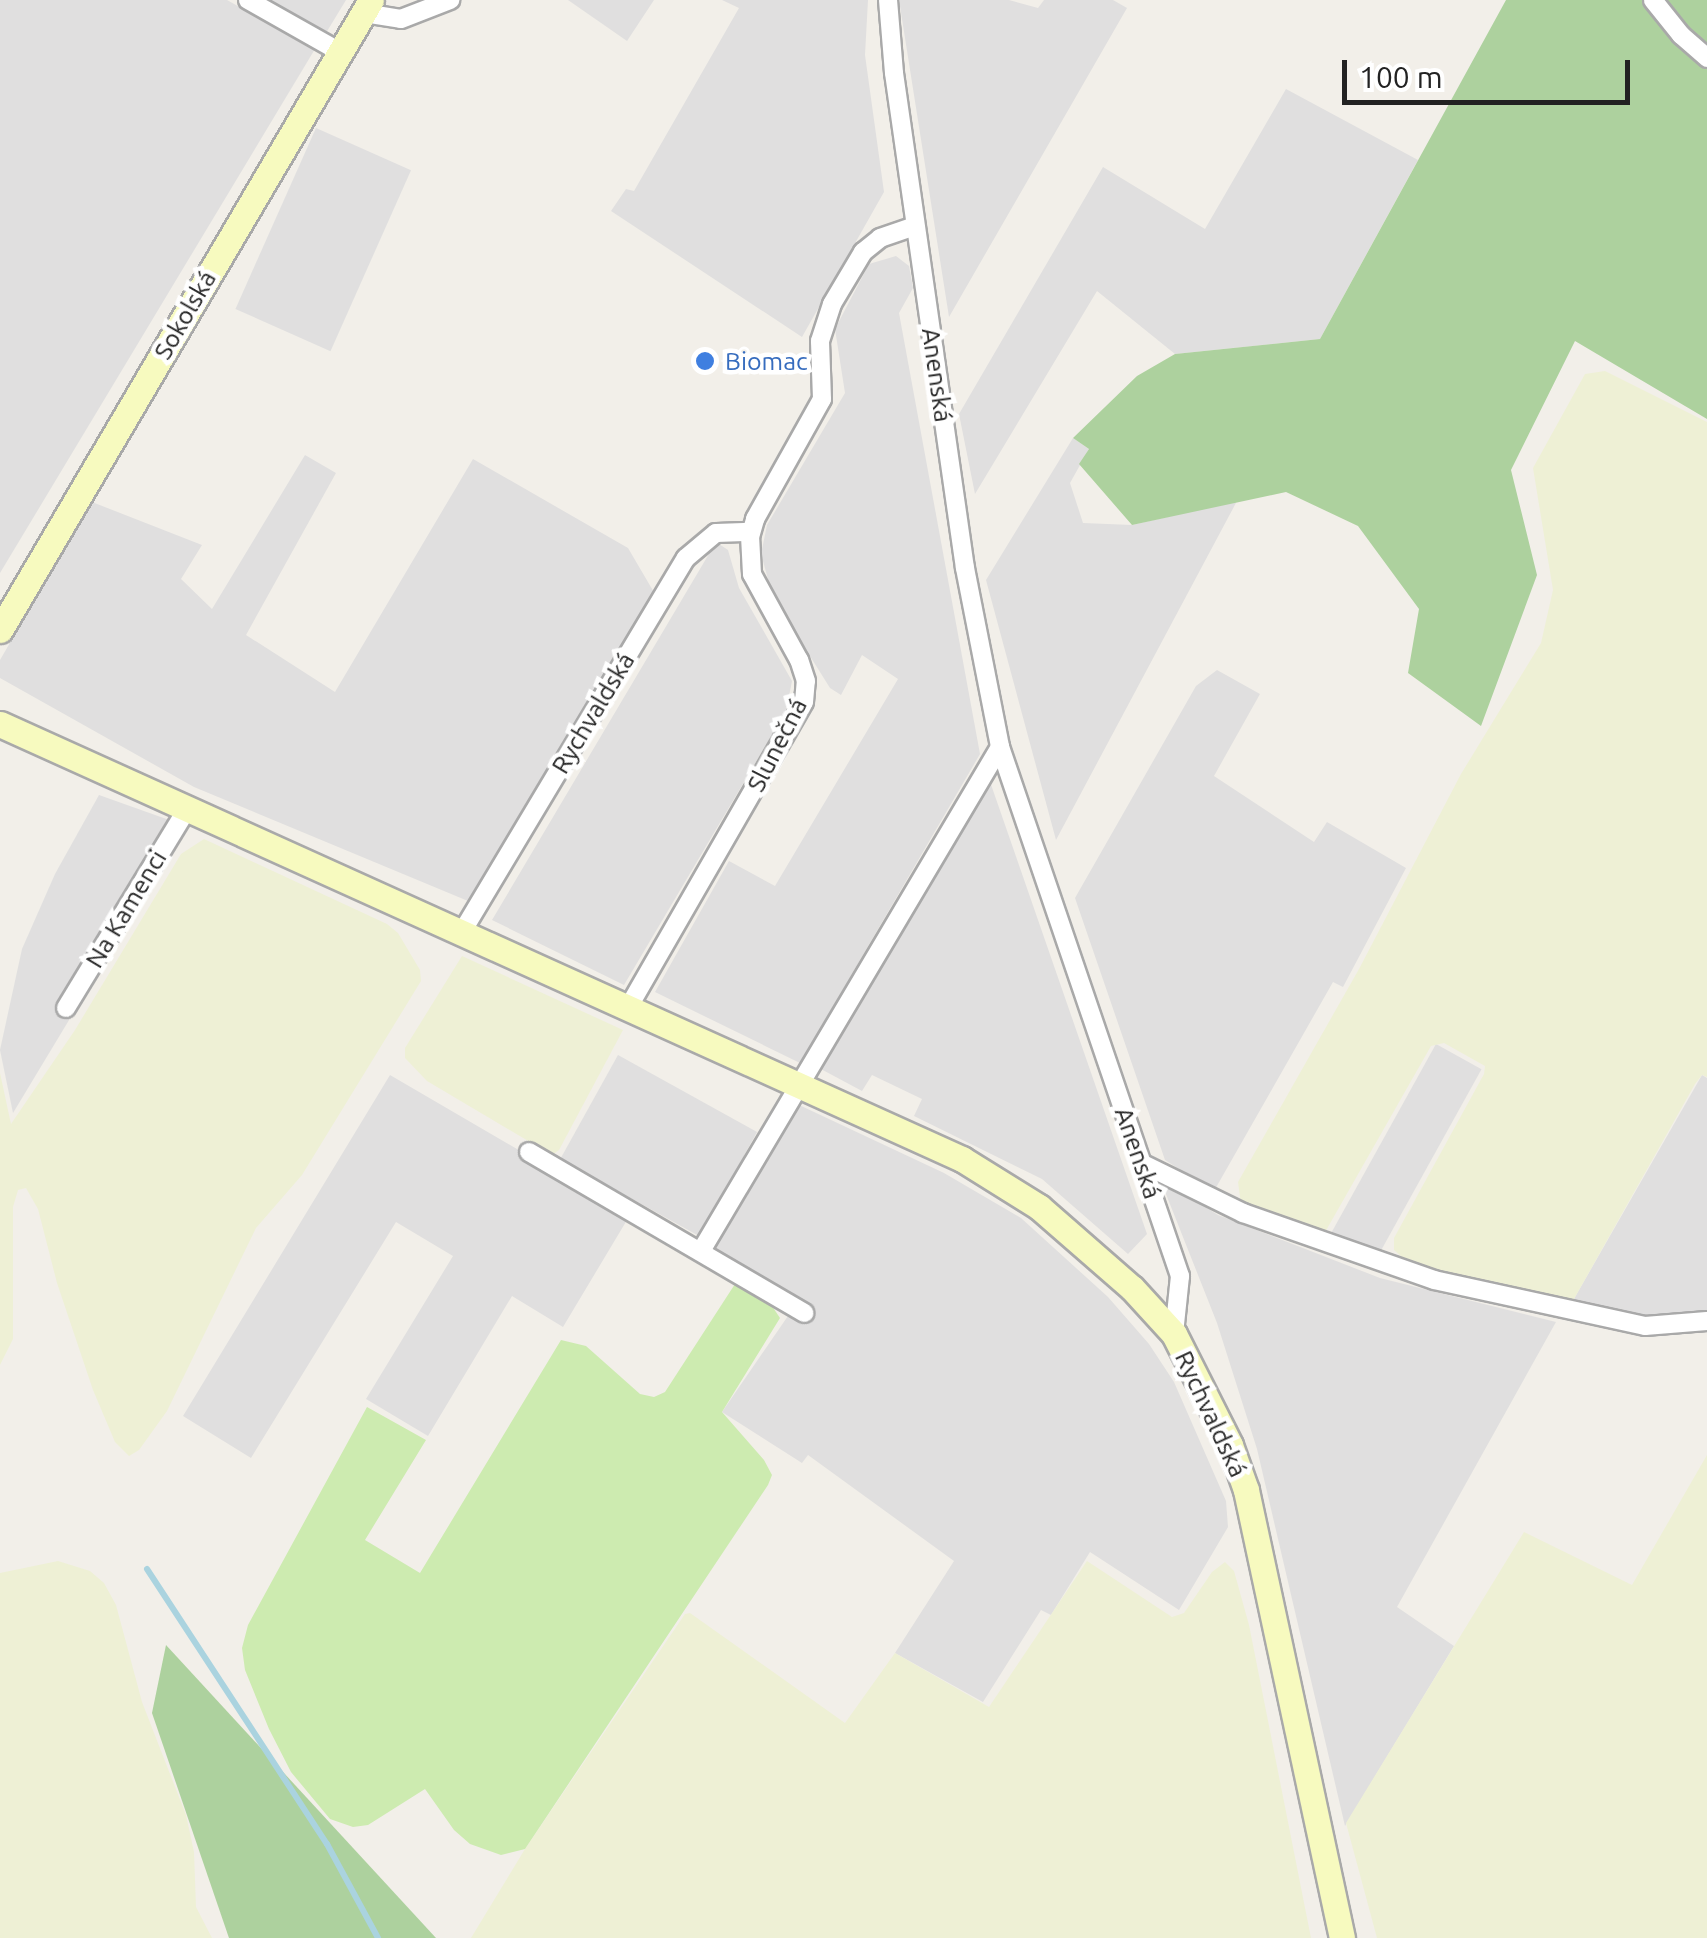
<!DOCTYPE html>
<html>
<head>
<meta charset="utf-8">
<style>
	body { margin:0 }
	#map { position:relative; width:1707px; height:1938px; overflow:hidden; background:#f2efe9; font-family:Ubuntu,sans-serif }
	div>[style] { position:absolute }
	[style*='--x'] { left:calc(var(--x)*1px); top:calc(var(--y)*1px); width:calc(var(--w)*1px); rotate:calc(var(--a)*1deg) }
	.residential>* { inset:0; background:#e0dfdf; transform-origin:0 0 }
	.farmland>* { inset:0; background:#eef0d5 }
	.grass>* { inset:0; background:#cdebb0 }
	.forest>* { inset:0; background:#add19e }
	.stream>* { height:6px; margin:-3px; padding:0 3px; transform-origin:3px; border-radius:3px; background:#aad3df }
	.roads { filter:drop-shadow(2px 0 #a9a9a9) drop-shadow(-2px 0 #a9a9a9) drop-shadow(0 2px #a9a9a9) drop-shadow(0 -2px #a9a9a9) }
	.street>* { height:18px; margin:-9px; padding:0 9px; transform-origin:9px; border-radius:9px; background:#fff }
	.secondary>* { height:25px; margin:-12.5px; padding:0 12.5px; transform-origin:12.5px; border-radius:12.5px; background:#f7fabf }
	.dots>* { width:28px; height:28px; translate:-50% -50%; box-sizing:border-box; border:5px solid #fff; border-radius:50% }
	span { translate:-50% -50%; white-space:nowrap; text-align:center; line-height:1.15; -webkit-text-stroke:9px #fff; paint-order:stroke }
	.street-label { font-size:25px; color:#222 }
	.shop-label { font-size:25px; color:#366cbe }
	.left { translate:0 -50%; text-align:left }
	.scale { position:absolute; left:1342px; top:60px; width:288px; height:45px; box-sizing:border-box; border:5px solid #222; border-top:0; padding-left:12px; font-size:30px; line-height:35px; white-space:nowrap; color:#222; -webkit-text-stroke:8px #fff; paint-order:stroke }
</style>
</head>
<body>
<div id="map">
	<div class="residential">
		<div style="clip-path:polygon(0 0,227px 0,315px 49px,0 573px)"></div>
		<div style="clip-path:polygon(268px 0,346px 0,326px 33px)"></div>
		<div style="clip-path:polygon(568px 0,654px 0,627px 41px)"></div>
		<div style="clip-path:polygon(722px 0,868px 0,865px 55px,884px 192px,802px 337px,611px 211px,626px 189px,634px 191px,739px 8px)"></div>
		<div style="clip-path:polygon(899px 0,1009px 0,1038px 8px,1044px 0,1113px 0,1127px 8px,949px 317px)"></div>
		<div style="clip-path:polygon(1286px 89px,1418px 160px,1320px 339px,1175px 354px,1097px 291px,975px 494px,959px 414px,1103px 167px,1205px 229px)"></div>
		<div style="left:316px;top:128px;width:104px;height:198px;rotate:24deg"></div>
		<div style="clip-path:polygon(896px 256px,909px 266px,913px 288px,899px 313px,980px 754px,800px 1063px,655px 992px,729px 861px,775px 886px,898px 679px,862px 655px,841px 695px,830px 688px,773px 597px,761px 554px,767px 525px,845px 393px,835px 329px,869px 264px)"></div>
		<div style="clip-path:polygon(1073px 438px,1089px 449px,1070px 483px,1083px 523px,1132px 525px,1237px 501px,1056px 840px,986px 580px)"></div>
		<div style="clip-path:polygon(305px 455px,336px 473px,246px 635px,335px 692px,473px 459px,628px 548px,655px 594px,468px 901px,194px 787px,0 678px,0 660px,92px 502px,202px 545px,181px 579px,212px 609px)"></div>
		<div style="clip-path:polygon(716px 542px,728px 550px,739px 588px,792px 681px,786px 711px,624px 985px,492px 920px)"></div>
		<div style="clip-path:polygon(1217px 670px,1260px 694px,1214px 776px,1314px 842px,1327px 822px,1406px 868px,1343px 987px,1333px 982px,1214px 1191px,1165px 1160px,1075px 898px,1196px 686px)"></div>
		<div style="clip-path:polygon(987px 773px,1147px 1234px,1128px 1254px,1042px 1179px,914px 1116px,922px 1099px,872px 1075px,862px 1091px,819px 1068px)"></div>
		<div style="clip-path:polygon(99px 795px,186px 826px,13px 1113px,0 1050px,22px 949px,55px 874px)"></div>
		<div style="left:1436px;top:1044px;width:52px;height:215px;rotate:29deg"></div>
		<div style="left:618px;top:1055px;width:159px;height:119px;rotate:29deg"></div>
		<div style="clip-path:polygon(390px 1075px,613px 1205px,611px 1211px,627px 1220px,563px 1327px,512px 1296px,428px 1436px,366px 1399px,453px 1256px,396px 1222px,251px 1458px,183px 1416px)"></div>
		<div style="clip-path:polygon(1702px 1075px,1707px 1078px,1707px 1318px,1643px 1316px,1571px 1304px)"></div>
		<div style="clip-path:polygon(797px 1104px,944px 1173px,1021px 1218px,1108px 1297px,1149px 1344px,1174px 1382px,1226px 1501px,1228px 1527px,1179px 1610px,1090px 1552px,1051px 1615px,1041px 1610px,983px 1702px,895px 1653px,954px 1561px,808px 1455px,802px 1463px,722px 1412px,790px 1313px,807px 1322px,815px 1311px,713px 1249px)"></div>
		<div style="clip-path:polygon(1167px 1183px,1218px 1215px,1380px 1278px,1556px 1322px,1397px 1607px,1454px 1646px,1345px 1826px,1257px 1449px,1217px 1323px,1162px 1184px)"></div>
	</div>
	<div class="farmland">
		<div style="clip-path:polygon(1605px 371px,1707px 422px,1707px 1077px,1702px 1075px,1695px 1084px,1574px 1299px,1563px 1304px,1409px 1263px,1394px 1250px,1394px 1238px,1484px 1074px,1485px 1066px,1444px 1043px,1431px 1046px,1324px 1234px,1241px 1204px,1238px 1182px,1359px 969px,1461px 774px,1541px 643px,1553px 590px,1533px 468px,1585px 374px)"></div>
		<div style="clip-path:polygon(204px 839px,387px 924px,398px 933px,420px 970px,421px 981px,302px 1175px,256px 1228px,167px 1411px,139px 1450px,129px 1456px,115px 1442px,93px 1390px,57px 1283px,38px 1209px,26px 1188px,18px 1190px,13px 1207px,13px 1339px,0 1365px,0 1073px,11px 1124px,75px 1030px,181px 854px)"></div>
		<div style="clip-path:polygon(462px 956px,623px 1030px,559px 1150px,552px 1155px,427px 1081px,405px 1058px,405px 1048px)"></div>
		<div style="clip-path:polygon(1707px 1455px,1707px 1938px,1377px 1938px,1346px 1823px,1524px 1532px,1632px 1585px)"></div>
		<div style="clip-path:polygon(58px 1561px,90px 1571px,104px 1583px,116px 1605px,142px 1702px,186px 1815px,194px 1852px,196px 1907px,212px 1938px,0 1938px,0 1573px)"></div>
		<div style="clip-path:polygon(1087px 1561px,1172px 1617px,1184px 1613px,1212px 1572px,1225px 1562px,1234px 1571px,1249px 1625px,1311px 1938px,471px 1938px,525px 1849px,685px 1614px,690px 1613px,845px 1723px,895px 1653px,989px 1707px)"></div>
	</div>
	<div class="grass">
		<div style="clip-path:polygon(735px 1284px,772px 1306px,780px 1318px,722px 1412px,764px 1460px,772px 1475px,768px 1485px,525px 1849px,501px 1855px,470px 1844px,454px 1830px,425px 1789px,368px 1825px,353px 1827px,330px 1819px,291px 1772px,269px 1729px,245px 1670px,242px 1648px,248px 1625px,367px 1407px,426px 1440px,365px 1540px,420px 1573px,561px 1340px,586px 1346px,640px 1394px,654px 1397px,665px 1392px)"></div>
	</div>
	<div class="forest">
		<div style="clip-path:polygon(1506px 0,1707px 0,1707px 419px,1575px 341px,1511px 470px,1537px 575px,1481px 726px,1408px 673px,1419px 609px,1358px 526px,1286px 492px,1132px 525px,1079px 464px,1089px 449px,1073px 438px,1137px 376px,1175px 354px,1320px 339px)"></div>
		<div style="clip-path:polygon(166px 1645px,436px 1938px,229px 1938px,152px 1713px)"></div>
	</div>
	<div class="stream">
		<div style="--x:147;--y:1569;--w:329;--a:56.8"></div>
		<div style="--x:327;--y:1844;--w:107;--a:61.5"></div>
	</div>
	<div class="roads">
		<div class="street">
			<div style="--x:248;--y:0;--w:106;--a:29.5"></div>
			<div style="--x:888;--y:0;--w:73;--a:85.3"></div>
			<div style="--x:894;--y:73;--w:500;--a:81.84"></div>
			<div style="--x:965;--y:568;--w:182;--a:78.9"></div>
			<div style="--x:1000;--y:747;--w:559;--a:71.21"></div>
			<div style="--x:1180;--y:1276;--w:58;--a:95.9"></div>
			<div style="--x:1653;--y:0;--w:45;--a:51.3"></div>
			<div style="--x:1681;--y:35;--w:35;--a:41"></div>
			<div style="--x:364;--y:13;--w:37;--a:9"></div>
			<div style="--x:401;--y:19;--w:53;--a:-21.2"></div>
			<div style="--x:462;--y:932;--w:436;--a:-59.1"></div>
			<div style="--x:686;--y:558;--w:39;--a:-40"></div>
			<div style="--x:716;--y:533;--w:35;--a:-2"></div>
			<div style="--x:66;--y:1008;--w:233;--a:-58.7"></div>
			<div style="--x:628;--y:1008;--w:353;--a:-60.1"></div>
			<div style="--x:804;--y:702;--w:21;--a:-85"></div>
			<div style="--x:806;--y:681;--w:22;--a:-108"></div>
			<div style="--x:799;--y:660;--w:98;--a:-118.7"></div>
			<div style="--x:752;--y:574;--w:37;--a:-93"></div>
			<div style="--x:750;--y:537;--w:19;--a:-74"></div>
			<div style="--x:755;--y:519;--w:137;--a:-60.8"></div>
			<div style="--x:822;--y:399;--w:58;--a:-92"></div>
			<div style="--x:820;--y:341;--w:39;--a:-72"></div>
			<div style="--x:832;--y:304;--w:61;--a:-59.2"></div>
			<div style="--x:863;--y:252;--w:22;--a:-39"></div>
			<div style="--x:880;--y:238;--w:37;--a:-19"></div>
			<div style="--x:529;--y:1152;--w:319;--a:30.3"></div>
			<div style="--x:1141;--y:1163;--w:114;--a:26.1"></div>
			<div style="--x:1243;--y:1213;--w:202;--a:19.3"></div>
			<div style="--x:1434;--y:1280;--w:216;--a:12.3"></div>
			<div style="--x:1645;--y:1326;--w:62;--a:-4.6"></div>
			<div style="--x:701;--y:1251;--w:586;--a:-59.32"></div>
		</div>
		<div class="secondary">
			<div style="--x:0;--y:630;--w:731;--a:-59.51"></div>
			<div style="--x:0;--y:724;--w:1056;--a:24.33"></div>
			<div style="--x:962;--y:1159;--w:91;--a:31.9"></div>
			<div style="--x:1039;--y:1207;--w:123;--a:41.1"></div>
			<div style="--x:1132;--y:1288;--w:62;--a:47.6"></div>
			<div style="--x:1174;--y:1334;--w:124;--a:63.2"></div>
			<div style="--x:1230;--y:1445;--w:48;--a:70.4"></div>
			<div style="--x:1246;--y:1490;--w:458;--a:77.9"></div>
		</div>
	</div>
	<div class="dots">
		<div style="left:705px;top:361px;background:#3f7fe0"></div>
	</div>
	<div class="street-label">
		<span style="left:185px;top:315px;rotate:-60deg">Sokolská</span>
		<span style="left:937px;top:375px;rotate:82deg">Anenská</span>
		<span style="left:593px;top:713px;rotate:-59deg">Rychvaldská</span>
		<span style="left:777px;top:745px;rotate:-63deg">Slunečná</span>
		<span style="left:126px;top:909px;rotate:-59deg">Na Kamenci</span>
		<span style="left:1138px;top:1153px;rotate:71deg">Anenská</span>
		<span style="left:1211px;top:1414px;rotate:65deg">Rychvaldská</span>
	</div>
	<div class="shop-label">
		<span class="left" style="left:725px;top:361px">Biomac</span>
	</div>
	<div class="scale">100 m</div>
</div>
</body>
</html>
